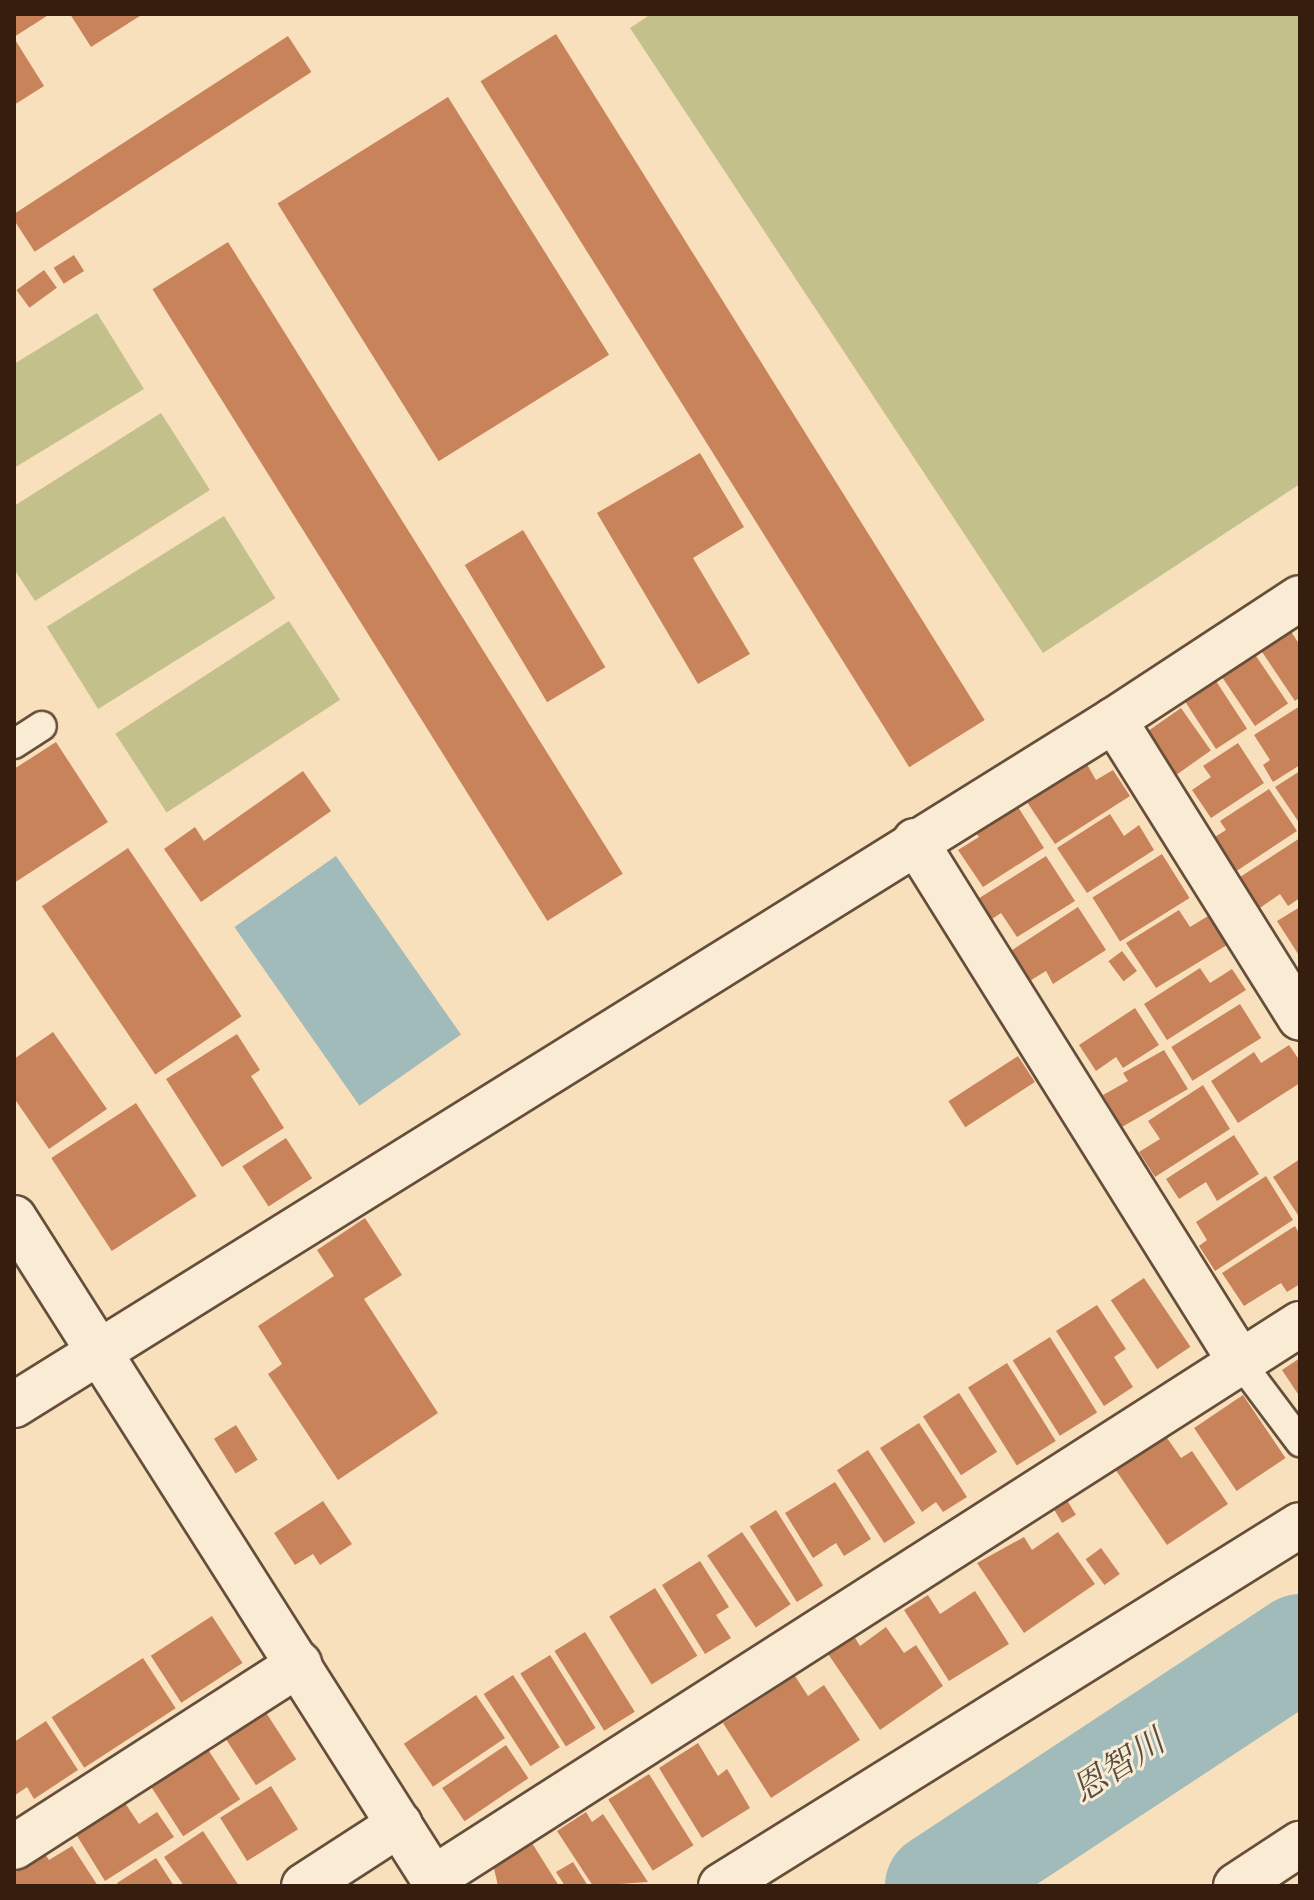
<!DOCTYPE html>
<html>
<head>
<meta charset="utf-8">
<style>
	body { margin:0 }
	#map { position:relative; width:1314px; height:1900px; overflow:hidden; background:#f8e0bd; font-family:"Libre Bodoni","Noto Serif JP",serif }
	div>[style] { position:absolute }
	[style*='--x'] { left:calc(var(--x)*1px); top:calc(var(--y)*1px); width:calc(var(--w)*1px); rotate:calc(var(--a)*1deg) }
	.green>* { inset:0; background:#c4c08c; transform-origin:0 0 }
	.water>* { inset:0; background:#a0bbb9; transform-origin:0 0 }
	.river>* { height:106px; margin:-53px; padding:0 53px; transform-origin:53px; border-radius:53px; background:#a0bbb9 }
	.building>* { inset:0; background:#c8835a; transform-origin:0 0 }
	.roads { filter:drop-shadow(2px 0 #664e3a) drop-shadow(-2px 0 #664e3a) drop-shadow(0 2px #664e3a) drop-shadow(0 -2px #664e3a) }
	.service>* { height:28px; margin:-14px; padding:0 14px; transform-origin:14px; border-radius:14px; background:#faebd4 }
	.minor>* { height:44px; margin:-22px; padding:0 22px; transform-origin:22px; border-radius:22px; background:#faebd4 }
	.tertiary>* { height:44px; margin:-22px; padding:0 22px; transform-origin:22px; border-radius:22px; background:#faebd4 }
	span { translate:-50% -50%; white-space:nowrap; text-align:center; line-height:1.15; -webkit-text-stroke:6px #faebd4; paint-order:stroke }
	.water-label { font-size:34px; color:#564d41; font-style:italic }
	.frame { position:absolute; inset:0; border:16px solid #361e0e; pointer-events:none }
</style>
</head>
<body>
<div id="map">
	<div class="green">
		<div style="clip-path:polygon(651px 14px,1300px 14px,1300px 484px,1043px 653px,630px 28px)"></div>
		<div style="clip-path:polygon(97px 313px,144px 389px,14px 468px,14px 364px)"></div>
		<div style="clip-path:polygon(161px 413px,210px 490px,35px 601px,14px 569px,14px 506px)"></div>
		<div style="left:224px;top:516px;width:97px;height:209px;rotate:58deg"></div>
		<div style="left:289px;top:621px;width:94px;height:207px;rotate:57deg"></div>
	</div>
	<div class="water">
		<div style="left:336px;top:856px;width:218px;height:124px;rotate:55deg"></div>
	</div>
	<div class="river">
		<div style="--x:938;--y:1886;--w:434;--a:-33.4"></div>
	</div>
	<div class="building">
		<div style="clip-path:polygon(14px 14px,50px 14px,14px 37px)"></div>
		<div style="clip-path:polygon(70px 14px,143px 14px,91px 47px)"></div>
		<div style="left:556px;top:34px;width:809px;height:89px;rotate:58deg"></div>
		<div style="left:288px;top:36px;width:43px;height:330px;rotate:57deg"></div>
		<div style="clip-path:polygon(14px 38px,44px 86px,14px 105px)"></div>
		<div style="left:448px;top:97px;width:304px;height:201px;rotate:58deg"></div>
		<div style="left:228px;top:242px;width:745px;height:89px;rotate:58deg"></div>
		<div style="left:74px;top:255px;width:19px;height:24px;rotate:58deg"></div>
		<div style="left:44px;top:270px;width:22px;height:34px;rotate:54deg"></div>
		<div style="clip-path:polygon(700px 453px,744px 527px,693px 558px,750px 654px,698px 684px,597px 513px)"></div>
		<div style="left:523px;top:530px;width:160px;height:68px;rotate:59deg"></div>
		<div style="clip-path:polygon(1285px 623px,1300px 645px,1300px 697px,1295px 701px,1256px 643px)"></div>
		<div style="left:1254px;top:653px;width:61px;height:40px;rotate:56deg"></div>
		<div style="left:1216px;top:681px;width:57px;height:37px;rotate:57deg"></div>
		<div style="clip-path:polygon(1300px 706px,1300px 765px,1273px 782px,1263px 765px,1270px 760px,1254px 735px)"></div>
		<div style="left:1181px;top:708px;width:52px;height:42px;rotate:55deg"></div>
		<div style="clip-path:polygon(56px 742px,108px 822px,14px 883px,14px 769px)"></div>
		<div style="clip-path:polygon(1238px 743px,1264px 783px,1211px 818px,1192px 790px,1211px 777px,1203px 766px)"></div>
		<div style="clip-path:polygon(1081px 754px,1096px 780px,1113px 770px,1130px 796px,1055px 844px,1021px 793px)"></div>
		<div style="clip-path:polygon(303px 771px,331px 811px,201px 902px,164px 849px,195px 827px,204px 841px)"></div>
		<div style="clip-path:polygon(1300px 771px,1300px 824px,1275px 787px)"></div>
		<div style="clip-path:polygon(1269px 789px,1297px 831px,1232px 874px,1210px 840px,1226px 830px,1220px 821px)"></div>
		<div style="clip-path:polygon(1013px 799px,1044px 848px,983px 887px,958px 850px,979px 837px,971px 826px)"></div>
		<div style="clip-path:polygon(1110px 814px,1124px 836px,1139px 825px,1154px 850px,1087px 893px,1057px 848px)"></div>
		<div style="clip-path:polygon(1300px 838px,1300px 898px,1288px 906px,1280px 894px,1257px 910px,1237px 879px)"></div>
		<div style="left:128px;top:848px;width:203px;height:104px;rotate:56deg"></div>
		<div style="left:1162px;top:854px;width:52px;height:82px;rotate:58deg"></div>
		<div style="clip-path:polygon(1046px 856px,1075px 901px,1017px 937px,1001px 913px,986px 923px,973px 902px)"></div>
		<div style="clip-path:polygon(1078px 907px,1106px 950px,1053px 984px,1046px 971px,1028px 982px,1009px 952px)"></div>
		<div style="clip-path:polygon(1300px 907px,1300px 957px,1277px 921px)"></div>
		<div style="clip-path:polygon(1179px 910px,1190px 927px,1208px 916px,1227px 945px,1156px 988px,1126px 943px)"></div>
		<div style="left:1122px;top:951px;width:25px;height:17px;rotate:53deg"></div>
		<div style="clip-path:polygon(1200px 968px,1210px 983px,1232px 969px,1246px 990px,1167px 1040px,1144px 1004px)"></div>
		<div style="left:1240px;top:1004px;width:40px;height:81px;rotate:58deg"></div>
		<div style="clip-path:polygon(1135px 1008px,1159px 1045px,1123px 1068px,1116px 1057px,1096px 1071px,1079px 1045px)"></div>
		<div style="clip-path:polygon(53px 1032px,107px 1109px,49px 1149px,14px 1098px,14px 1059px)"></div>
		<div style="clip-path:polygon(237px 1034px,260px 1070px,251px 1076px,284px 1128px,222px 1167px,166px 1079px)"></div>
		<div style="clip-path:polygon(1289px 1045px,1300px 1061px,1300px 1083px,1238px 1123px,1211px 1081px,1254px 1052px,1261px 1063px)"></div>
		<div style="clip-path:polygon(1164px 1050px,1188px 1089px,1122px 1127px,1103px 1095px,1128px 1081px,1123px 1073px)"></div>
		<div style="left:1018px;top:1056px;width:31px;height:83px;rotate:57deg"></div>
		<div style="clip-path:polygon(1203px 1085px,1230px 1129px,1155px 1177px,1139px 1152px,1160px 1139px,1148px 1121px)"></div>
		<div style="left:136px;top:1103px;width:111px;height:101px;rotate:57deg"></div>
		<div style="clip-path:polygon(1234px 1135px,1259px 1174px,1217px 1201px,1206px 1182px,1179px 1199px,1166px 1179px)"></div>
		<div style="left:286px;top:1138px;width:48px;height:52px;rotate:57deg"></div>
		<div style="clip-path:polygon(1300px 1159px,1300px 1218px,1273px 1177px)"></div>
		<div style="clip-path:polygon(1266px 1176px,1293px 1220px,1215px 1271px,1199px 1246px,1207px 1240px,1196px 1222px)"></div>
		<div style="clip-path:polygon(365px 1218px,402px 1275px,364px 1299px,438px 1413px,338px 1480px,268px 1374px,282px 1364px,258px 1326px,334px 1276px,317px 1250px)"></div>
		<div style="clip-path:polygon(1295px 1226px,1300px 1235px,1300px 1284px,1287px 1292px,1281px 1283px,1244px 1306px,1222px 1273px)"></div>
		<div style="left:1144px;top:1278px;width:83px;height:40px;rotate:56deg"></div>
		<div style="clip-path:polygon(1097px 1305px,1126px 1349px,1114px 1357px,1133px 1387px,1104px 1406px,1056px 1331px)"></div>
		<div style="left:1050px;top:1337px;width:89px;height:44px;rotate:58deg"></div>
		<div style="clip-path:polygon(1300px 1358px,1300px 1397px,1282px 1370px)"></div>
		<div style="left:1007px;top:1363px;width:92px;height:46px;rotate:58deg"></div>
		<div style="left:959px;top:1393px;width:70px;height:43px;rotate:57deg"></div>
		<div style="left:1243px;top:1395px;width:76px;height:59px;rotate:56deg"></div>
		<div style="clip-path:polygon(919px 1423px,967px 1497px,943px 1512px,936px 1502px,922px 1512px,880px 1448px)"></div>
		<div style="left:236px;top:1425px;width:41px;height:26px;rotate:58deg"></div>
		<div style="clip-path:polygon(1165px 1435px,1181px 1458px,1192px 1451px,1228px 1504px,1167px 1545px,1115px 1469px)"></div>
		<div style="left:868px;top:1450px;width:87px;height:37px;rotate:57deg"></div>
		<div style="clip-path:polygon(835px 1482px,871px 1539px,844px 1556px,836px 1543px,813px 1558px,785px 1513px)"></div>
		<div style="left:1064px;top:1495px;width:23px;height:16px;rotate:59deg"></div>
		<div style="clip-path:polygon(323px 1501px,352px 1544px,320px 1565px,313px 1554px,295px 1565px,274px 1533px)"></div>
		<div style="left:776px;top:1510px;width:89px;height:31px;rotate:58deg"></div>
		<div style="left:742px;top:1532px;width:87px;height:42px;rotate:56deg"></div>
		<div style="clip-path:polygon(1058px 1532px,1095px 1584px,1024px 1633px,977px 1563px,1024px 1537px,1032px 1550px)"></div>
		<div style="left:1101px;top:1548px;width:32px;height:19px;rotate:54deg"></div>
		<div style="clip-path:polygon(700px 1561px,729px 1607px,716px 1615px,731px 1638px,705px 1654px,662px 1585px)"></div>
		<div style="left:655px;top:1588px;width:80px;height:54px;rotate:58deg"></div>
		<div style="clip-path:polygon(975px 1591px,1009px 1644px,949px 1681px,904px 1610px,928px 1595px,940px 1614px)"></div>
		<div style="left:212px;top:1616px;width:56px;height:73px;rotate:57deg"></div>
		<div style="clip-path:polygon(886px 1627px,904px 1653px,916px 1645px,943px 1686px,880px 1730px,826px 1651px,852px 1633px,860px 1646px)"></div>
		<div style="left:585px;top:1632px;width:94px;height:36px;rotate:58deg"></div>
		<div style="left:550px;top:1655px;width:86px;height:35px;rotate:58deg"></div>
		<div style="left:143px;top:1658px;width:60px;height:109px;rotate:57deg"></div>
		<div style="left:513px;top:1675px;width:86px;height:35px;rotate:57deg"></div>
		<div style="clip-path:polygon(795px 1676px,808px 1696px,824px 1685px,860px 1740px,771px 1798px,723px 1723px)"></div>
		<div style="left:476px;top:1695px;width:52px;height:87px;rotate:56deg"></div>
		<div style="left:263px;top:1708px;width:61px;height:48px;rotate:57deg"></div>
		<div style="clip-path:polygon(46px 1721px,78px 1770px,34px 1799px,27px 1787px,14px 1796px,14px 1742px)"></div>
		<div style="clip-path:polygon(698px 1743px,718px 1776px,727px 1769px,750px 1808px,702px 1838px,659px 1768px)"></div>
		<div style="left:506px;top:1745px;width:40px;height:77px;rotate:56deg"></div>
		<div style="left:207px;top:1748px;width:61px;height:68px;rotate:57deg"></div>
		<div style="left:649px;top:1774px;width:84px;height:48px;rotate:58deg"></div>
		<div style="left:271px;top:1786px;width:51px;height:60px;rotate:58deg"></div>
		<div style="clip-path:polygon(123px 1800px,139px 1824px,157px 1812px,174px 1837px,105px 1881px,74px 1831px)"></div>
		<div style="clip-path:polygon(586px 1812px,592px 1822px,603px 1814px,648px 1882px,593px 1886px,557px 1831px)"></div>
		<div style="clip-path:polygon(203px 1831px,239px 1886px,184px 1886px,164px 1857px)"></div>
		<div style="clip-path:polygon(530px 1840px,559px 1886px,498px 1886px,493px 1864px)"></div>
		<div style="clip-path:polygon(72px 1846px,98px 1886px,14px 1886px,14px 1873px,45px 1854px,49px 1860px)"></div>
		<div style="clip-path:polygon(156px 1858px,174px 1886px,119px 1886px,117px 1883px)"></div>
		<div style="clip-path:polygon(573px 1862px,588px 1886px,565px 1886px,556px 1872px)"></div>
	</div>
	<div class="roads">
		<div class="service">
			<div style="--x:14;--y:744;--w:33;--a:-33"></div>
			<div style="--x:1241;--y:1363;--w:99;--a:53.2"></div>
		</div>
		<div class="minor">
			<div style="--x:1114;--y:720;--w:351;--a:58"></div>
			<div style="--x:915;--y:841;--w:615;--a:58.01"></div>
			<div style="--x:14;--y:1405;--w:1296;--a:-31.91"></div>
			<div style="--x:1114;--y:720;--w:222;--a:-33.3"></div>
			<div style="--x:14;--y:1847;--w:339;--a:-32.7"></div>
			<div style="--x:434;--y:1878;--w:1028;--a:-32.61"></div>
			<div style="--x:304;--y:1886;--w:114;--a:-32.9"></div>
			<div style="--x:721;--y:1886;--w:682;--a:-31.94"></div>
			<div style="--x:1236;--y:1886;--w:77;--a:-33.3"></div>
		</div>
		<div class="tertiary">
			<div style="--x:14;--y:1218;--w:791;--a:57.6"></div>
		</div>
	</div>
	<div class="water-label">
		<span style="left:1119px;top:1767px;rotate:-33deg">恩智川</span>
	</div>
	<div class="frame"></div>
</div>
</body>
</html>
